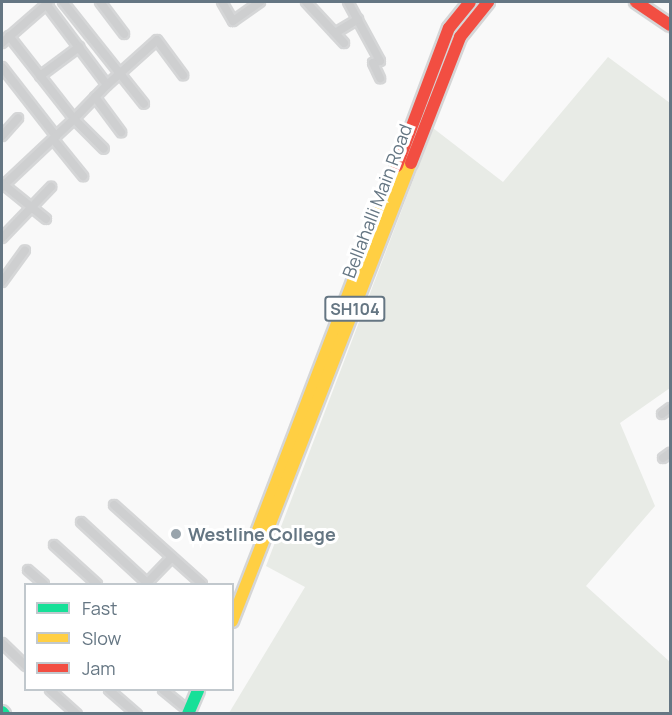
<!DOCTYPE html>
<html>
<head>
<meta charset="utf-8">
<style>
	body { margin:0 }
	#map { position:relative; width:672px; height:715px; overflow:hidden; background:#f9f9f9; font-family:Manrope,sans-serif }
	div>[style] { position:absolute }
	[style*='--x'] { left:calc(var(--x)*1px); top:calc(var(--y)*1px); width:calc(var(--w)*1px); rotate:calc(var(--a)*1deg) }
	.green>* { inset:0; background:#e8ebe6 }
	.roads { filter:drop-shadow(2px 0 #d5d6d7) drop-shadow(-2px 0 #d5d6d7) drop-shadow(0 2px #d5d6d7) drop-shadow(0 -2px #d5d6d7) }
	.street>* { height:8px; margin:-4px; padding:0 4px; transform-origin:4px; border-radius:4px; background:#cecfd0 }
	.fast>* { height:12px; margin:-6px; padding:0 6px; transform-origin:6px; border-radius:6px; background:#16e098 }
	.slow>* { height:12px; margin:-6px; padding:0 6px; transform-origin:6px; border-radius:6px; background:#ffcf43 }
	.jam>* { height:12px; margin:-6px; padding:0 6px; transform-origin:6px; border-radius:6px; background:#f24e42 }
	.dots>* { width:16px; height:16px; translate:-50% -50%; box-sizing:border-box; border:3px solid #fff; border-radius:50% }
	span { translate:-50% -50%; white-space:nowrap; text-align:center; line-height:1.15; -webkit-text-stroke:6px #fff; paint-order:stroke }
	.shield-label span { padding:2px 4px; background:#fff; border:2px solid; border-radius:4px; -webkit-text-stroke-width:0 }
	.shield-label { font-size:16px; color:#657683; font-weight:700 }
	.street-label { font-size:18px; color:#657683 }
	.poi-label { font-size:18px; color:#657683; font-weight:700 }
	.left { translate:0 -50%; text-align:left }
	.frame { position:absolute; inset:0; border:3px solid #657683; pointer-events:none }
	.legend { position:absolute; left:24px; top:583px; width:210px; height:108px; box-sizing:border-box; background:#fff; border:2px solid #c1c8cd; margin:0; padding:8px 10px; list-style:none; font-size:18px; color:#657683 }
	.legend li { display:flex; align-items:center; gap:12px; height:30px }
	.legend b { width:30px; border:2px solid #c1c8cd }
</style>
</head>
<body>
<div id="map">
	<div class="green">
		<div style="clip-path:polygon(608px 57px,670px 103px,670px 388px,620px 423px,655px 506px,586px 586px,670px 662px,670px 713px,229px 713px,305px 587px,266px 566px,433px 128px,503px 182px)"></div>
	</div>
	<div class="roads">
		<div class="street">
			<div style="--x:63;--y:2;--w:130;--a:51.5"></div>
			<div style="--x:100;--y:2;--w:40;--a:53"></div>
			<div style="--x:222;--y:2;--w:22;--a:60"></div>
			<div style="--x:233;--y:21;--w:33;--a:-35"></div>
			<div style="--x:306;--y:2;--w:56;--a:47.2"></div>
			<div style="--x:348;--y:2;--w:67;--a:61.5"></div>
			<div style="--x:380;--y:61;--w:7;--a:164"></div>
			<div style="--x:373;--y:63;--w:17;--a:65"></div>
			<div style="--x:46;--y:4;--w:101;--a:53"></div>
			<div style="--x:107;--y:85;--w:67;--a:-42"></div>
			<div style="--x:157;--y:40;--w:44;--a:53.4"></div>
			<div style="--x:335;--y:33;--w:27;--a:-31"></div>
			<div style="--x:9;--y:36;--w:105;--a:51.9"></div>
			<div style="--x:74;--y:119;--w:47;--a:-45.9"></div>
			<div style="--x:2;--y:43;--w:62;--a:-41.1"></div>
			<div style="--x:2;--y:67;--w:88;--a:52"></div>
			<div style="--x:56;--y:136;--w:25;--a:-43"></div>
			<div style="--x:74;--y:119;--w:42;--a:45"></div>
			<div style="--x:40;--y:76;--w:49;--a:-36.6"></div>
			<div style="--x:95;--y:97;--w:44;--a:53.4"></div>
			<div style="--x:2;--y:136;--w:24;--a:-48"></div>
			<div style="--x:53;--y:139;--w:48;--a:51"></div>
			<div style="--x:2;--y:183;--w:3;--a:45"></div>
			<div style="--x:4;--y:185;--w:71;--a:-43.3"></div>
			<div style="--x:2;--y:187;--w:3;--a:-45"></div>
			<div style="--x:4;--y:185;--w:54;--a:39"></div>
			<div style="--x:2;--y:238;--w:71;--a:-46.1"></div>
			<div style="--x:2;--y:282;--w:39;--a:-54"></div>
			<div style="--x:662;--y:414;--w:10;--a:-37"></div>
			<div style="--x:663;--y:458;--w:9;--a:-36"></div>
			<div style="--x:114;--y:505;--w:118;--a:41.9"></div>
			<div style="--x:81;--y:522;--w:90;--a:42.7"></div>
			<div style="--x:54;--y:545;--w:58;--a:42.2"></div>
			<div style="--x:28;--y:570;--w:21;--a:41"></div>
			<div style="--x:146;--y:584;--w:37;--a:-46"></div>
			<div style="--x:2;--y:643;--w:33;--a:44"></div>
			<div style="--x:50;--y:690;--w:36;--a:42"></div>
			<div style="--x:109;--y:690;--w:37;--a:41"></div>
			<div style="--x:163;--y:690;--w:33;--a:39"></div>
		</div>
		<div class="fast">
			<div style="--x:2;--y:712;--w:3;--a:45"></div>
			<div style="--x:188;--y:714;--w:26;--a:-67"></div>
		</div>
		<div class="slow">
			<div style="--x:257;--y:533;--w:393;--a:-69.1"></div>
			<div style="--x:232;--y:621;--w:492;--a:-68.7"></div>
		</div>
		<div class="jam">
			<div style="--x:636;--y:2;--w:41;--a:34.1"></div>
			<div style="--x:411;--y:163;--w:135;--a:-68.7"></div>
			<div style="--x:460;--y:37;--w:45;--a:-51.3"></div>
			<div style="--x:397;--y:166;--w:147;--a:-69.4"></div>
			<div style="--x:449;--y:28;--w:33;--a:-51"></div>
		</div>
	</div>
	<div class="dots">
		<div style="left:176px;top:534px;background:#99a4ac"></div>
	</div>
	<div class="shield-label">
		<span style="left:355px;top:309px">SH104</span>
	</div>
	<div class="street-label">
		<span style="left:377px;top:201px;rotate:-69deg">Bellahalli Main Road</span>
	</div>
	<div class="poi-label">
		<span class="left" style="left:188px;top:534px">Westline College</span>
	</div>
	<div class="frame"></div>
	<ul class="legend">
	<li><b style="height:8px;background:#16e098"></b>Fast</li>
	<li><b style="height:8px;background:#ffcf43"></b>Slow</li>
	<li><b style="height:8px;background:#f24e42"></b>Jam</li>
	</ul>
</div>
</body>
</html>
